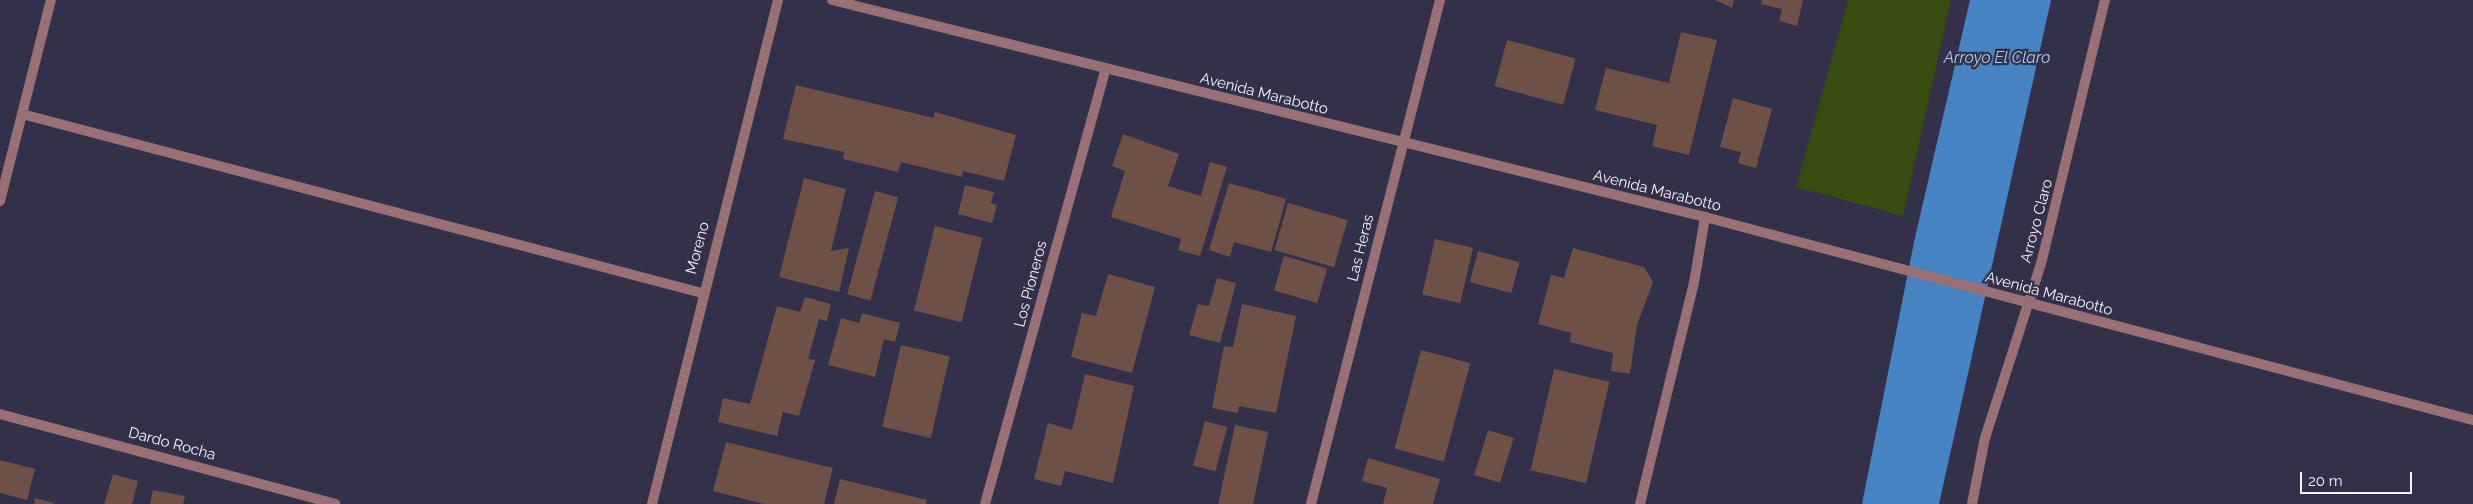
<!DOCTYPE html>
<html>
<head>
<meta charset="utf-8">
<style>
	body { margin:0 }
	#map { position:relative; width:2473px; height:504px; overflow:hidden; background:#333049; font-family:Raleway,sans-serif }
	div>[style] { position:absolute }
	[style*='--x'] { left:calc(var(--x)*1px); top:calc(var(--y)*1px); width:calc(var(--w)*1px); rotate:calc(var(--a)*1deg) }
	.green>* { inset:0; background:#374c0f }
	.water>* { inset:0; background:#4784c4 }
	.building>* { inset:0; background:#6e5046; transform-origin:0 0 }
	.minor>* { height:10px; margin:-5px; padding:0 5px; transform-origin:5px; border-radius:5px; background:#997074 }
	span { translate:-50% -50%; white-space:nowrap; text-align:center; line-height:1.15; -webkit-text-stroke:4.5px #333049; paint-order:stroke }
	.street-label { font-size:15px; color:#f3f3fd }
	.water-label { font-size:16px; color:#aecdef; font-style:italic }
	.scale { position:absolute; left:2300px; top:472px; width:112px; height:22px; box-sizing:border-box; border:2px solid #f3f3fd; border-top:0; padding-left:6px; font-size:15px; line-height:18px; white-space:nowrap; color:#f3f3fd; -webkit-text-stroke:4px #333049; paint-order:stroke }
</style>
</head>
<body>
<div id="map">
	<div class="green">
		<div style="clip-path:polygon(1848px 0,1951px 0,1903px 216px,1796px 187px)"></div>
	</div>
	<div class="water">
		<div style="clip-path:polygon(1970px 0,2051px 0,1939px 504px,1862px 504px,1914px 242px)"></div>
	</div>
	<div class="building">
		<div style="clip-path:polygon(1715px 0,1734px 0,1732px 8px)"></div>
		<div style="clip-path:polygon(1762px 0,1803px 0,1797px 26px,1779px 21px,1782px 9px,1761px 4px)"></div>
		<div style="clip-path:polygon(1681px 32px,1717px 40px,1689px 155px,1652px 146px,1657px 125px,1595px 110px,1606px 68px,1669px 83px)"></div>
		<div style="left:1507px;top:40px;width:71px;height:48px;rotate:15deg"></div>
		<div style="clip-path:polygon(796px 85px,934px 118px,935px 112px,1016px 135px,1004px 181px,963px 171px,962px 177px,901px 162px,898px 172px,843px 159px,844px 152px,783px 139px)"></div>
		<div style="clip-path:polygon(1733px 98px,1772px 109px,1756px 168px,1738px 163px,1741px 152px,1720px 147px)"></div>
		<div style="clip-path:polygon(1123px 134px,1179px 154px,1168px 186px,1201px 196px,1210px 162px,1227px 167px,1200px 256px,1178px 250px,1181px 239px,1111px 217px,1125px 171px,1112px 166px)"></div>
		<div style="clip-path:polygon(804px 178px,846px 189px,831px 251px,849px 248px,839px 292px,779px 277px)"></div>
		<div style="clip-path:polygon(1229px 183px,1286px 199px,1271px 252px,1234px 242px,1230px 257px,1209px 250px)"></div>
		<div style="clip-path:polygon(965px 185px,994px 192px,991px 203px,997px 205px,992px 223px,958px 214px)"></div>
		<div style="left:875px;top:191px;width:24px;height:107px;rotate:15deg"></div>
		<div style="left:1288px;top:203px;width:62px;height:49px;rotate:16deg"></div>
		<div style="left:935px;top:226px;width:49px;height:87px;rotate:14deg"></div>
		<div style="left:1435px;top:239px;width:39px;height:57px;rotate:13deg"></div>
		<div style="clip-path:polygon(1573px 248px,1644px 267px,1653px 282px,1637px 325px,1630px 374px,1611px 371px,1613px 353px,1570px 342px,1571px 333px,1538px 324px,1551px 275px,1564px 278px)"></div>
		<div style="left:1478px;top:251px;width:43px;height:32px;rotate:15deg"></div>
		<div style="left:1284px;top:256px;width:45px;height:36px;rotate:16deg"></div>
		<div style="clip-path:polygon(1108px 274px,1155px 287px,1132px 373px,1071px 357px,1082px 313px,1096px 316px)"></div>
		<div style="clip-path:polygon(1217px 278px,1236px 283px,1220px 343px,1189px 335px,1198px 304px,1209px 306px)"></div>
		<div style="clip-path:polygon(805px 297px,831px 304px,827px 321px,819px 319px,808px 359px,815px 360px,799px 416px,783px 412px,777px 436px,718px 422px,723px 398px,750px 404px,777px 306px,800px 312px)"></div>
		<div style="clip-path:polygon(1242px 304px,1296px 316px,1276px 413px,1239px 406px,1238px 413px,1212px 408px,1224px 346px,1233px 347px)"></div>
		<div style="clip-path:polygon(862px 313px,900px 323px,895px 342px,884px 339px,875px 377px,828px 365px,841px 318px,859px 323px)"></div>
		<div style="left:901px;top:345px;width:50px;height:84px;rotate:13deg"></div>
		<div style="left:1421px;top:350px;width:51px;height:102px;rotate:15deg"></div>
		<div style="left:1554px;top:369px;width:57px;height:104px;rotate:13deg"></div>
		<div style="clip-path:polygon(1085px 374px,1134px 386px,1113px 483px,1065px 471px,1061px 486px,1034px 479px,1048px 423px,1072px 430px)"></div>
		<div style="left:1205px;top:421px;width:23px;height:46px;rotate:15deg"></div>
		<div style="left:1235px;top:425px;width:34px;height:81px;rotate:12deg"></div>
		<div style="left:1488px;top:430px;width:27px;height:47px;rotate:17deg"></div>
		<div style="clip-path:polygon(726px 442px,833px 468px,824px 504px,764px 504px,713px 491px)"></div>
		<div style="clip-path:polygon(1368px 458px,1440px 479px,1433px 504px,1383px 504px,1387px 488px,1362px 481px)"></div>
		<div style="clip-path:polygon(0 460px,35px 469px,27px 500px,0 493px)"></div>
		<div style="clip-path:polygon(113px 474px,138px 481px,132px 504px,104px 504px)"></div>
		<div style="clip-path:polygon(840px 479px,927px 500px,926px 504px,834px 504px)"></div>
		<div style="clip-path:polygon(153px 490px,185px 496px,183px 504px,150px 504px)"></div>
		<div style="clip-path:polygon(35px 498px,54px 503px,54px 504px,34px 504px)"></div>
	</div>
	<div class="minor">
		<div style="--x:832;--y:0;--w:900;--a:13.96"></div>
		<div style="--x:1705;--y:217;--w:794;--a:14.81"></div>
		<div style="--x:22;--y:114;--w:703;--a:14.75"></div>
		<div style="--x:0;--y:201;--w:207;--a:-75.8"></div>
		<div style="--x:0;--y:414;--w:347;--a:15"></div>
		<div style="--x:652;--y:504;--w:520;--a:-75.96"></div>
		<div style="--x:985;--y:504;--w:449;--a:-74.5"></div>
		<div style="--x:1311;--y:504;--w:520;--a:-75.64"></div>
		<div style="--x:1640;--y:504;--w:228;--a:-76.3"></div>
		<div style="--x:1694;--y:283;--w:67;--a:-80.5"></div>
		<div style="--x:1972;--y:504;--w:67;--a:-78.9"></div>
		<div style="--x:1985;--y:438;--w:183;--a:-72.2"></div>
		<div style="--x:2041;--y:264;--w:272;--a:-76.4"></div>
	</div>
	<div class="street-label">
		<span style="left:1264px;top:94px;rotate:14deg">Avenida Marabotto</span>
		<span style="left:1657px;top:191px;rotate:14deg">Avenida Marabotto</span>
		<span style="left:2037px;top:221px;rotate:-75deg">Arroyo Claro</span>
		<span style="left:698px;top:248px;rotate:-75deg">Moreno</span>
		<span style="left:1361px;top:248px;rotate:-76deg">Las Heras</span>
		<span style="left:1031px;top:284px;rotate:-75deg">Los Pioneros</span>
		<span style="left:2049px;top:294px;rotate:15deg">Avenida Marabotto</span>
		<span style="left:172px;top:444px;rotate:15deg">Dardo Rocha</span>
	</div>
	<div class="water-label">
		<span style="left:1997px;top:58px">Arroyo El Claro</span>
	</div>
	<div class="scale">20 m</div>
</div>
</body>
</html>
